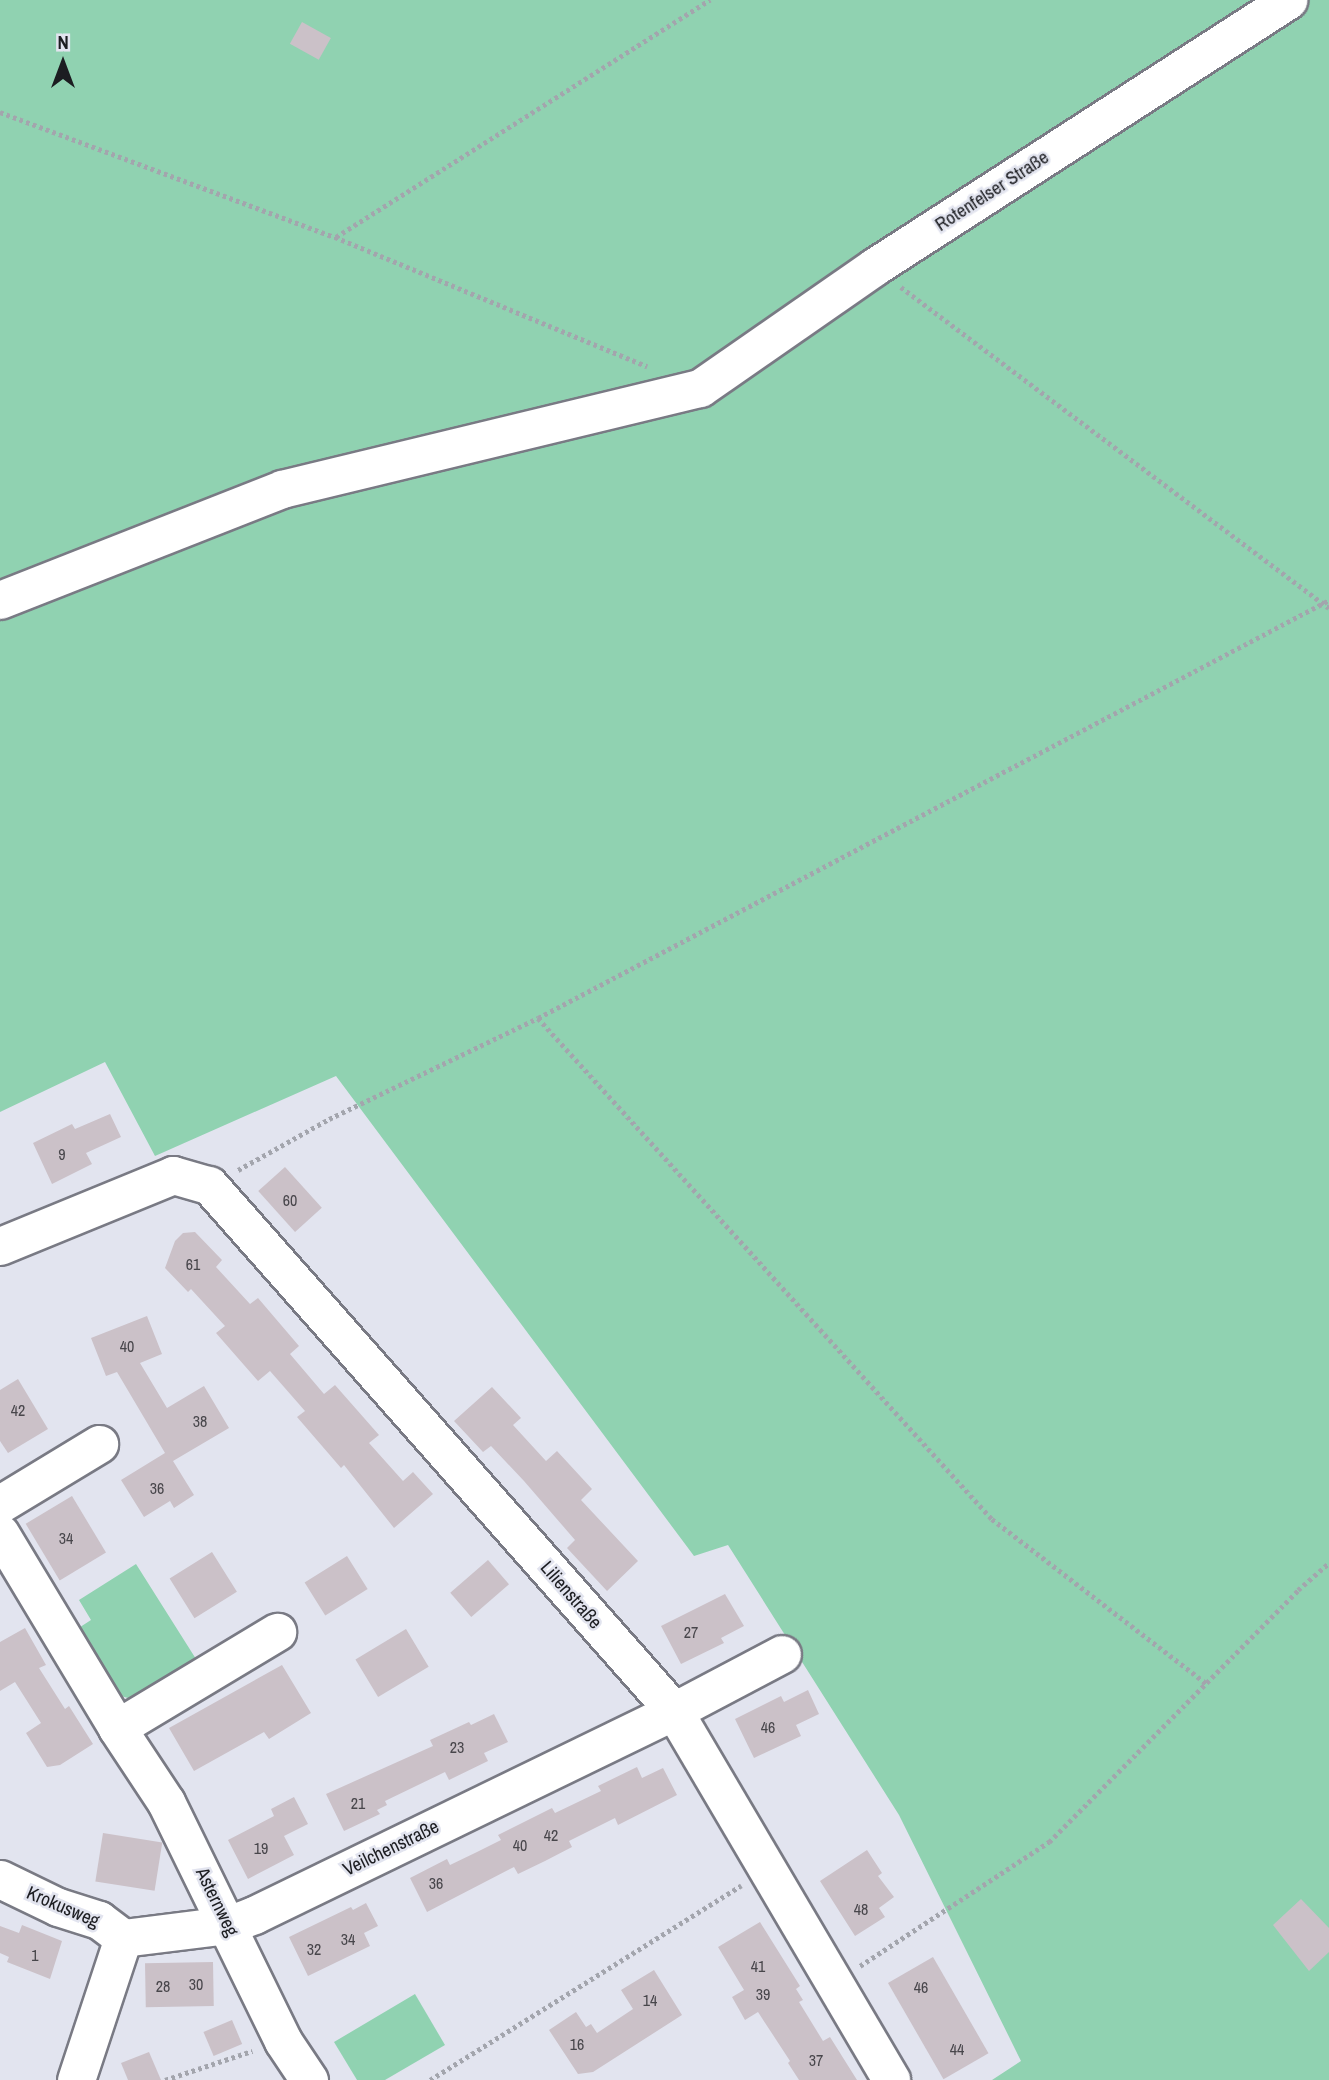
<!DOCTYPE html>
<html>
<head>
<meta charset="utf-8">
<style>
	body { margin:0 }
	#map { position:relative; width:1329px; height:2080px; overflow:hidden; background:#e2e4ef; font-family:"Archivo Narrow",sans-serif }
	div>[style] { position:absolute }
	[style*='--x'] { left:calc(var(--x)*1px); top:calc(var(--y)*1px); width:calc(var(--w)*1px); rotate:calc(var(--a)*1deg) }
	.green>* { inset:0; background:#90d2b1 }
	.building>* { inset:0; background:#cbc1c8; transform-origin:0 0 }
	.path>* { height:4.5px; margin-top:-2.25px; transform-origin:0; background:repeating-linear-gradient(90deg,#a3a5ad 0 3.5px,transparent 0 7px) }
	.roads { filter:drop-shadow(2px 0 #797a84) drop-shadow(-2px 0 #797a84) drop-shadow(0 2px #797a84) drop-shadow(0 -2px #797a84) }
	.minor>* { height:37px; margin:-18.5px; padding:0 18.5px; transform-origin:18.5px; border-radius:18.5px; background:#fff }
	span { translate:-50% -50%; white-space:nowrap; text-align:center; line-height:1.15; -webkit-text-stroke:5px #e2e4ef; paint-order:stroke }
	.number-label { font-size:16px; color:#48464b }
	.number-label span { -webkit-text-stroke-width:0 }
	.street-label { font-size:19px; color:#1c1d21 }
	.north { position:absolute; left:28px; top:28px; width:70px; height:70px; -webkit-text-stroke:5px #e2e4ef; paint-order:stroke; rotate:0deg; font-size:19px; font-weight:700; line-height:28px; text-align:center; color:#1c1d21 }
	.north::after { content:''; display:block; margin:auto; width:24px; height:32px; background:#1c1d21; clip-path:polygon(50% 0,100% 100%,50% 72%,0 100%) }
</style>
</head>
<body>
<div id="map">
	<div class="green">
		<div style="clip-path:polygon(0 0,1329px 0,1329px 2080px,992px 2080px,1021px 2061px,899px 1815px,728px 1545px,694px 1556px,336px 1076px,155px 1156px,105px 1062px,0 1112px)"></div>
		<div style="clip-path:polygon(136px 1564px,196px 1659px,135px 1697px,128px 1698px,114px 1694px,74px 1631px,91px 1620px,79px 1600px)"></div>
		<div style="clip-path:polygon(415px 1994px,445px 2045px,385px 2080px,357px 2080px,334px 2042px)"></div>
	</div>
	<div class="building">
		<div style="left:302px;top:22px;width:33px;height:25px;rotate:29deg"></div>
		<div style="clip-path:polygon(110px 1114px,121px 1137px,86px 1153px,92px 1164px,52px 1184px,33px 1143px,72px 1124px,75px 1129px)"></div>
		<div style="left:285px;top:1167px;width:55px;height:36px;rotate:48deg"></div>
		<div style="clip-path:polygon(195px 1232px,222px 1260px,216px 1267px,250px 1304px,258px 1298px,299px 1346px,290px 1354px,324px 1394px,335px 1385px,379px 1435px,369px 1443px,403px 1481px,413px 1472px,433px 1494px,394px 1528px,344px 1465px,341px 1468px,297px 1417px,305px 1411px,270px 1371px,258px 1381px,216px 1333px,225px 1326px,191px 1289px,188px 1292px,165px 1268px,175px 1241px,183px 1233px)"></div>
		<div style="clip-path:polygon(147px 1316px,162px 1354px,140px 1363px,167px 1408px,204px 1386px,229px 1428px,173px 1461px,194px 1495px,174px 1508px,170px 1501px,144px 1517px,121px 1480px,165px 1453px,117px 1372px,106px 1376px,91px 1338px)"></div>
		<div style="clip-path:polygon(18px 1379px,48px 1429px,8px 1453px,0 1441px,0 1390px)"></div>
		<div style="clip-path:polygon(492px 1387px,521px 1418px,513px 1425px,546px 1461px,557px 1451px,592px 1489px,581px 1500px,638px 1561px,607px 1591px,567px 1548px,575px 1540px,524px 1481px,491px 1446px,483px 1452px,454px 1421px)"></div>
		<div style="left:72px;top:1496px;width:66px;height:54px;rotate:59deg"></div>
		<div style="left:212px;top:1552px;width:47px;height:50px;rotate:58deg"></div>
		<div style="left:347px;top:1556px;width:39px;height:50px;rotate:58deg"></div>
		<div style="left:488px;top:1560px;width:32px;height:50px;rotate:49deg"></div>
		<div style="clip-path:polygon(725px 1594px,744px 1626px,721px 1638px,724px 1643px,681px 1664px,661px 1626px)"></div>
		<div style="clip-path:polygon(25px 1628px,46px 1665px,39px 1668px,65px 1709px,69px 1706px,93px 1744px,60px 1765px,47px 1767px,26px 1733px,41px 1723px,15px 1682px,0 1691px,0 1642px)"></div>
		<div style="left:406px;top:1629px;width:44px;height:59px;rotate:59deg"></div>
		<div style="clip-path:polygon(282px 1665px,311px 1713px,269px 1739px,264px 1732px,194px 1771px,169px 1728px)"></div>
		<div style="clip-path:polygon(808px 1690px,819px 1714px,796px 1725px,801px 1736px,754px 1758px,735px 1719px,781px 1696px,784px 1702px)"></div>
		<div style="clip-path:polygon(494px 1714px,508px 1742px,484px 1753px,488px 1761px,449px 1780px,445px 1772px,385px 1801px,387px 1805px,377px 1810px,380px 1814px,344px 1831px,326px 1794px,433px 1746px,430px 1740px,469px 1722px,471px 1725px)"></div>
		<div style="clip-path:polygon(637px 1767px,642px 1778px,663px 1768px,677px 1795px,618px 1825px,615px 1818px,569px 1841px,572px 1847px,545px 1861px,518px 1874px,514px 1867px,427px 1912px,410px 1878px,447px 1859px,450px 1865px,477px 1852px,501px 1840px,498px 1835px,552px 1808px,555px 1813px,601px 1791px,598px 1786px)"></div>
		<div style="clip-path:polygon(294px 1797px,308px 1824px,284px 1836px,294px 1855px,248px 1879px,228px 1840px,274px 1816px,271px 1809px)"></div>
		<div style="left:103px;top:1833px;width:60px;height:49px;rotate:9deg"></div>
		<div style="clip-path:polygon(867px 1850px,882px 1873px,878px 1876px,894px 1897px,879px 1908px,885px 1917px,855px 1936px,820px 1881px)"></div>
		<div style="clip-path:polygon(1301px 1899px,1329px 1928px,1329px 1952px,1309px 1971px,1273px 1925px)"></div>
		<div style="clip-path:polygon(366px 1903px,378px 1926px,364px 1933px,370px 1946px,308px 1976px,289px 1937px,351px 1907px,353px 1910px)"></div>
		<div style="clip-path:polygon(760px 1922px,800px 1986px,796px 1989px,803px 2000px,799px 2002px,823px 2041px,830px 2037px,857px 2080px,799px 2080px,788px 2063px,790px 2061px,758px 2012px,745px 2020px,732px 1997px,744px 1990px,718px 1947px)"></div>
		<div style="clip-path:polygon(22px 1925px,62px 1941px,50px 1979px,7px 1962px,9px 1957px,0 1953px,0 1926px,19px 1933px)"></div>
		<div style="left:933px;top:1957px;width:111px;height:52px;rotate:60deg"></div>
		<div style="left:213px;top:1962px;width:44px;height:68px;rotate:89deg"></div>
		<div style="clip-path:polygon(654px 1970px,682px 2015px,593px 2072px,578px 2074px,549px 2030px,576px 2012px,586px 2027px,591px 2024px,597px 2033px,633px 2009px,621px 1990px)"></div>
		<div style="left:232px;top:2020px;width:26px;height:31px;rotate:67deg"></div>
		<div style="clip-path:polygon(149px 2052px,161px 2080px,128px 2080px,121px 2063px)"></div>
	</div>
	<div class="path">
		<div style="--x:0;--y:112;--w:358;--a:20.5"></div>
		<div style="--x:335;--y:237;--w:338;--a:22.5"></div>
		<div style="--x:336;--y:237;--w:443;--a:-32.4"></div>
		<div style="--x:901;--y:287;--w:535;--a:36.87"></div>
		<div style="--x:538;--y:1018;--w:676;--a:47.82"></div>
		<div style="--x:992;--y:1519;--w:270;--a:37.5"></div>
		<div style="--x:238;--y:1170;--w:104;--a:-29.3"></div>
		<div style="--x:329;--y:1119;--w:232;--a:-25.8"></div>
		<div style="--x:538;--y:1018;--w:895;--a:-27.85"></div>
		<div style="--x:860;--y:1966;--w:226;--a:-33.3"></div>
		<div style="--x:1049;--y:1842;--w:354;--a:-45.3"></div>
		<div style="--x:1298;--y:1590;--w:41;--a:-41.1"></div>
		<div style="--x:165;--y:2080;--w:92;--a:-18.4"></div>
		<div style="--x:430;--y:2080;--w:367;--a:-32"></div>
	</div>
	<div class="roads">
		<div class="minor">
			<div style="--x:0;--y:600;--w:303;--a:-21.5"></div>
			<div style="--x:282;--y:489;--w:430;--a:-13.6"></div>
			<div style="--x:700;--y:388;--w:212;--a:-34.8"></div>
			<div style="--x:874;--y:267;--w:493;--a:-32.8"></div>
			<div style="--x:0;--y:1246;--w:187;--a:-22.3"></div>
			<div style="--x:173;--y:1175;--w:37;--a:16"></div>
			<div style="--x:209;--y:1185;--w:702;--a:48.52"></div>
			<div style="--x:674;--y:1711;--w:428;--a:59.5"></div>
			<div style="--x:0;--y:1504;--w:116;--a:-31.2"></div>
			<div style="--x:0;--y:1533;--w:227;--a:59"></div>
			<div style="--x:117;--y:1728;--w:89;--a:56.5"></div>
			<div style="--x:166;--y:1802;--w:266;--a:63.9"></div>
			<div style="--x:283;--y:2041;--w:47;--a:56.3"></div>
			<div style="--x:117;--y:1728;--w:187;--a:-31"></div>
			<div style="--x:0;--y:1879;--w:64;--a:25.8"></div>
			<div style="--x:58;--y:1907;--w:43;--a:17.6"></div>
			<div style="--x:99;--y:1920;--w:30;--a:37"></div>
			<div style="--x:76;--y:2080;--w:150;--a:-71.7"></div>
			<div style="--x:123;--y:1938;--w:106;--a:-7.1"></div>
			<div style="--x:228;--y:1925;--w:28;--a:-21"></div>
			<div style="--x:254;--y:1915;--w:467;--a:-25.9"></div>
			<div style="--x:674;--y:1711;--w:122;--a:-27.8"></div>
		</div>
	</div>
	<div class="number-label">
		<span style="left:62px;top:1154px">9</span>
		<span style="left:290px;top:1200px">60</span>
		<span style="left:193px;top:1264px">61</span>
		<span style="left:127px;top:1346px">40</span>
		<span style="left:18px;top:1410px">42</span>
		<span style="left:200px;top:1421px">38</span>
		<span style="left:157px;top:1488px">36</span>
		<span style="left:66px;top:1538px">34</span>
		<span style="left:691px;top:1632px">27</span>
		<span style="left:768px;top:1727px">46</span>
		<span style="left:457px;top:1747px">23</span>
		<span style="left:358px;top:1803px">21</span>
		<span style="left:551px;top:1835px">42</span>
		<span style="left:520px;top:1845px">40</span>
		<span style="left:261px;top:1848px">19</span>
		<span style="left:436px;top:1883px">36</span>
		<span style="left:861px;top:1909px">48</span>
		<span style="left:348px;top:1939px">34</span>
		<span style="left:314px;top:1949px">32</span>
		<span style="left:35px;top:1955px">1</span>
		<span style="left:758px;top:1966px">41</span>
		<span style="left:196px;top:1984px">30</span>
		<span style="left:163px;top:1986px">28</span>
		<span style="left:921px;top:1987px">46</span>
		<span style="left:763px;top:1994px">39</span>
		<span style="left:650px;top:2000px">14</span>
		<span style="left:577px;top:2044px">16</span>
		<span style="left:957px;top:2049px">44</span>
		<span style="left:816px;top:2060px">37</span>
	</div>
	<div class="street-label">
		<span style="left:992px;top:191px;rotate:-33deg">Rotenfelser Straße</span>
		<span style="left:571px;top:1595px;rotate:49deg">Lilienstraße</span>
		<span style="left:391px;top:1848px;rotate:-26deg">Veilchenstraße</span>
		<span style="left:217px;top:1902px;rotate:64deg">Asternweg</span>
		<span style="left:63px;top:1907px;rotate:23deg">Krokusweg</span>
	</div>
	<div class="north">N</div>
</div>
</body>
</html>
